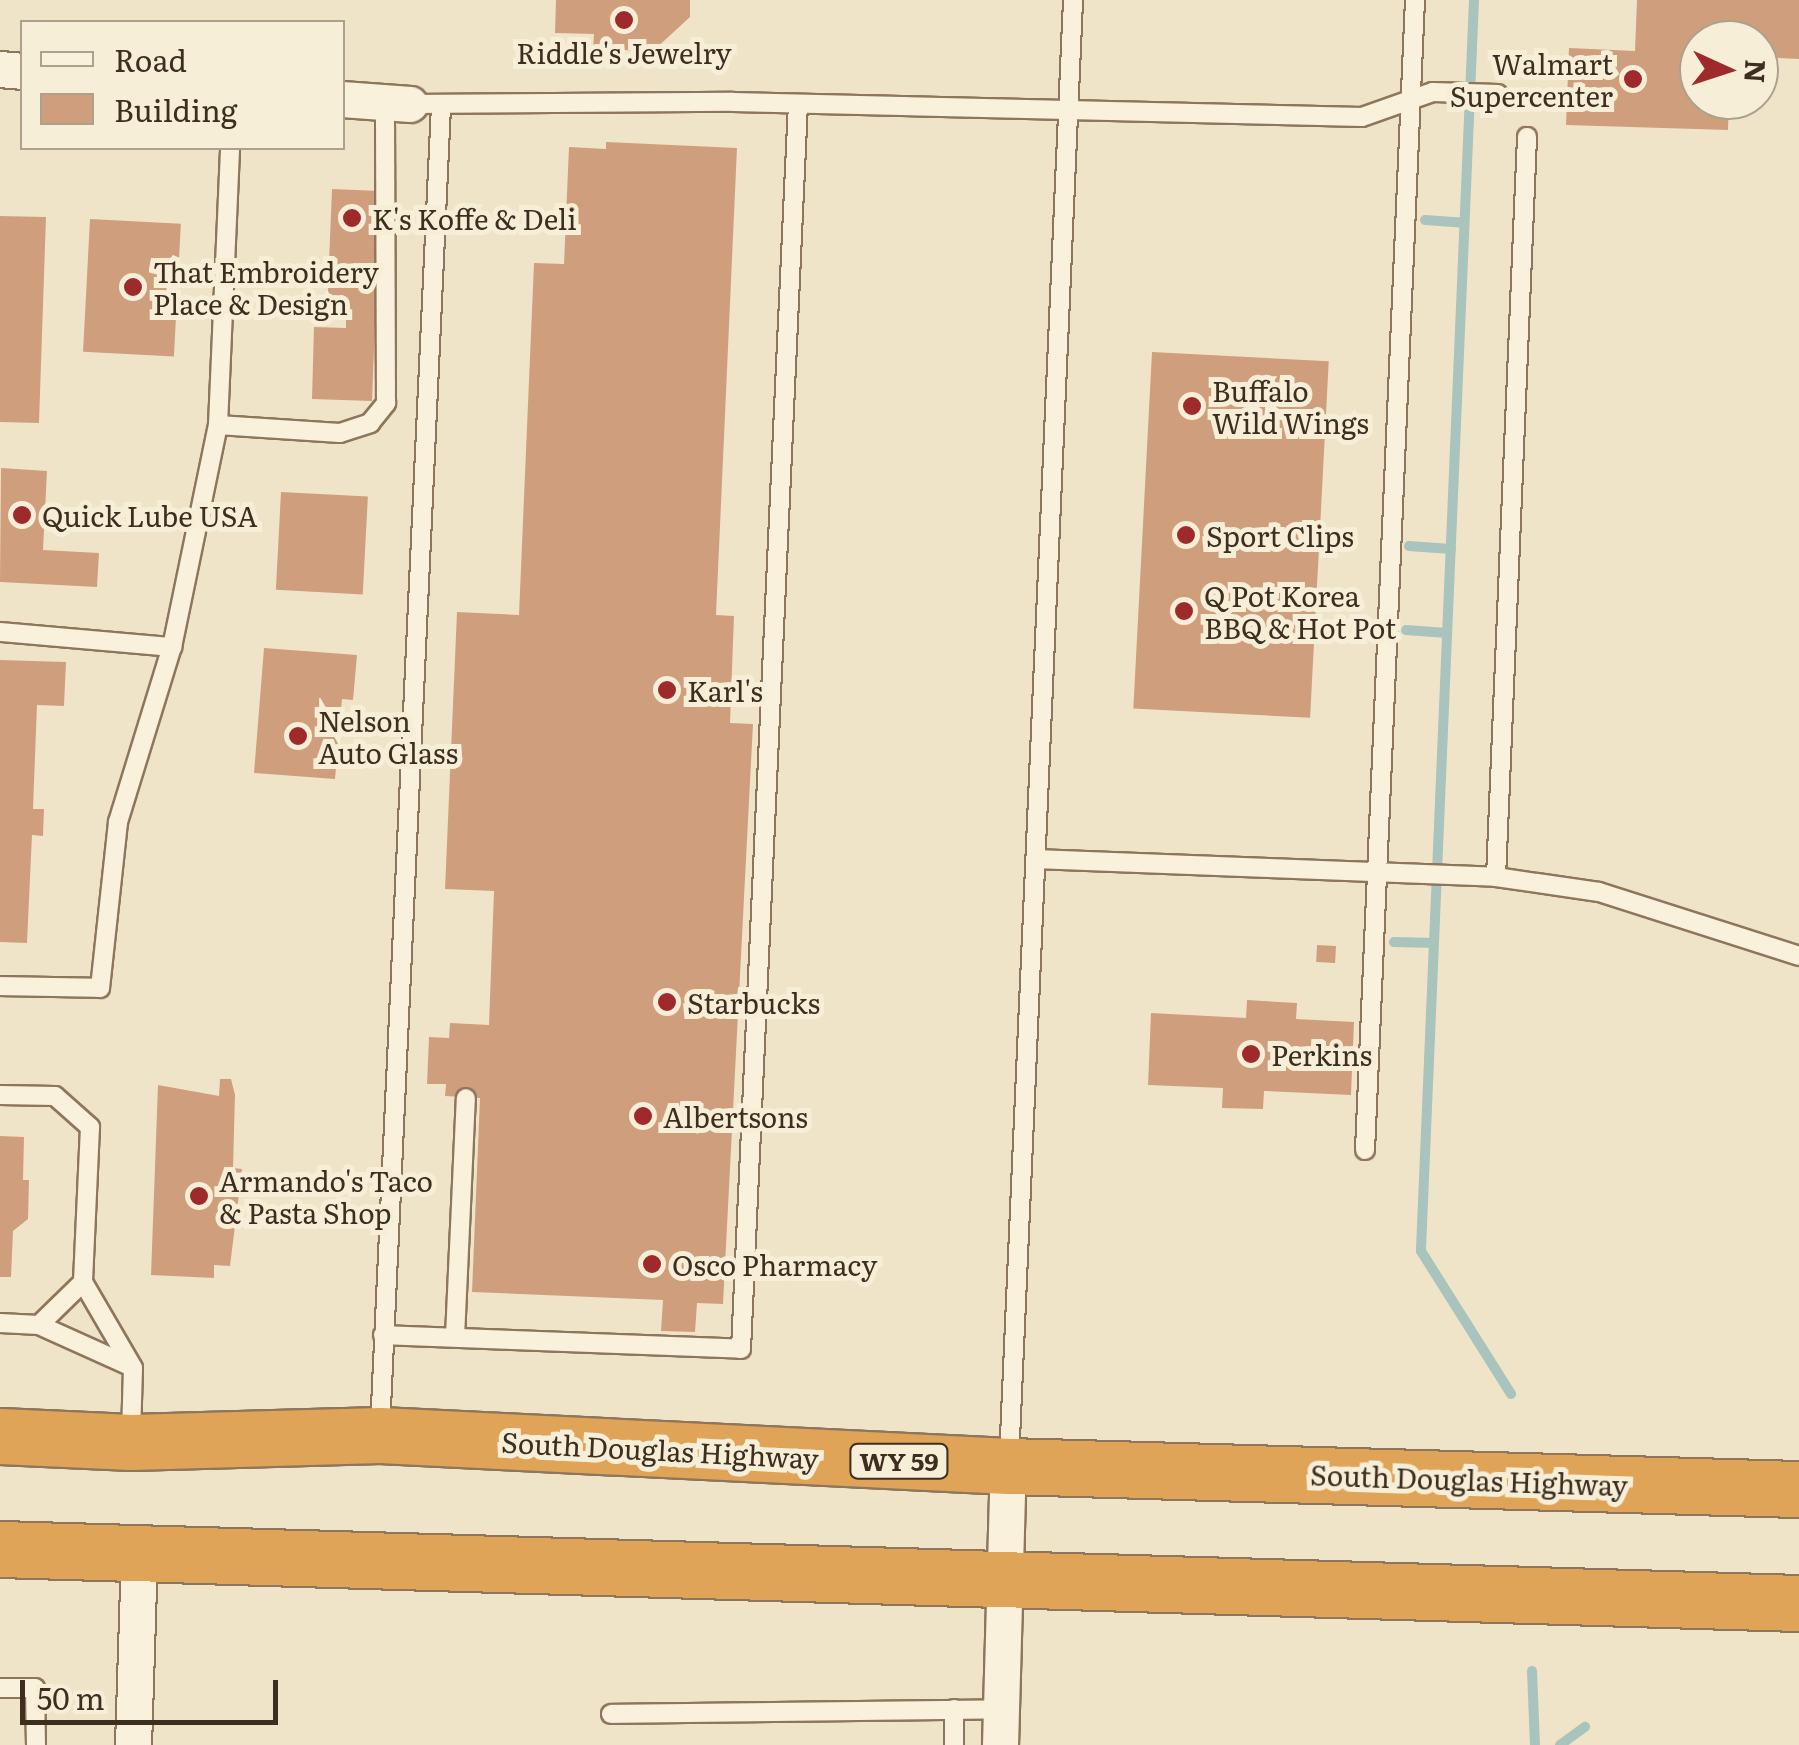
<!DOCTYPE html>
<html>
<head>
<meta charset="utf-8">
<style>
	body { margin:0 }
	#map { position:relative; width:1799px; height:1745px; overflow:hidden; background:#f0e4c8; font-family:Literata,serif }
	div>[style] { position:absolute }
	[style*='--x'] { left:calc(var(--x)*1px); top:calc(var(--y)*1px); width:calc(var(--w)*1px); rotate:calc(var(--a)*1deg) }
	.stream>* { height:10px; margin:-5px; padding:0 5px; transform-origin:5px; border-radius:5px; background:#a9c4bc }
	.building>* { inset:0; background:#cf9f7d; transform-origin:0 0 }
	.roads { filter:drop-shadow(2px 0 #8d765c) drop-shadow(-2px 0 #8d765c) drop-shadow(0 2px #8d765c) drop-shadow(0 -2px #8d765c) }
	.lane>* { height:18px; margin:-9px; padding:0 9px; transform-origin:9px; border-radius:9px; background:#faf1dc }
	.street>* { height:35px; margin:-17.5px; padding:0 17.5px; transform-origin:17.5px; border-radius:17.5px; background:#faf1dc }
	.highway>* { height:55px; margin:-27.5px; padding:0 27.5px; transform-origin:27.5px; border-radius:27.5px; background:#e0a458 }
	.dots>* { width:28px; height:28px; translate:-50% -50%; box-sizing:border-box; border:5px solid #f7eed8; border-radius:50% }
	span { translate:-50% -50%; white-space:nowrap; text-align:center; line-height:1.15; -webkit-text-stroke:10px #f7eed8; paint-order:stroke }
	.shield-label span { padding:2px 8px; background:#f7eed8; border:2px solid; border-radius:8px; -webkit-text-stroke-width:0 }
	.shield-label { font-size:25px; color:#3d2e20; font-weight:700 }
	.poi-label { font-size:28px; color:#3d2e20 }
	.right { translate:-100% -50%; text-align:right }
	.left { translate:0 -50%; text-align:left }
	.street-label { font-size:28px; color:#3d2e20 }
	.legend { position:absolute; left:20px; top:20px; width:325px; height:130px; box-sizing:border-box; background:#f7eed8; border:2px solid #ada18e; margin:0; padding:12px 18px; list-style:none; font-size:30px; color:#3d2e20 }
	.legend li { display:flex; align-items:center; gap:20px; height:50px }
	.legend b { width:50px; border:2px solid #ada18e }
	.north { position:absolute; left:1679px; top:20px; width:100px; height:100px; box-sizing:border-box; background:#f7eed8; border:2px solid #ada18e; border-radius:50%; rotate:93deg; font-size:28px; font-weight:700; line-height:40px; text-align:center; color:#3d2e20 }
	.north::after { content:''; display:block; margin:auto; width:35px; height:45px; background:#9e2a2b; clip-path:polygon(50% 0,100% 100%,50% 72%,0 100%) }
	.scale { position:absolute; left:20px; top:1680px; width:258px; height:45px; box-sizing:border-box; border:5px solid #3d2e20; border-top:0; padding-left:12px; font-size:30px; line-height:35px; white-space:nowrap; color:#3d2e20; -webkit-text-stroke:8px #f7eed8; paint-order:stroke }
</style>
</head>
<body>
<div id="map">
	<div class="stream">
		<div style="--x:1474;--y:0;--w:1252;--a:92.43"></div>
		<div style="--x:1421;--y:1251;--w:169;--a:57.8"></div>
		<div style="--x:1425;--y:220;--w:39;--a:4"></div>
		<div style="--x:1409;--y:546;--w:42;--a:4.1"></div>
		<div style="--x:1406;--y:630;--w:41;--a:4.2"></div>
		<div style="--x:1394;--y:942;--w:40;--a:1.4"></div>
		<div style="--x:1532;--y:1671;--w:74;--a:87.7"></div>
		<div style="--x:1560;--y:1745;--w:31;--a:-36"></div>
	</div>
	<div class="building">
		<div style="clip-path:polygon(556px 0,690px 0,690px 17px,653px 51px,593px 49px,594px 34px,555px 33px)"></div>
		<div style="clip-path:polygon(1637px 0,1799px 0,1799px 59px,1759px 57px,1759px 40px,1699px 40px,1699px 100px,1729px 100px,1728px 130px,1566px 125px,1569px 48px,1635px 51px)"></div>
		<div style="clip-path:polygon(606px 142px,737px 148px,716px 615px,734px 616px,730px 723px,753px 724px,723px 1304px,697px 1303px,695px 1332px,661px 1331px,663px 1300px,472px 1292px,480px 1098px,445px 1096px,446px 1084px,427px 1084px,429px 1037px,449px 1038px,450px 1023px,489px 1025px,494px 891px,445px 889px,457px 612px,519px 615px,534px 263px,564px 264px,569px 147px,606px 149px)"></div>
		<div style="clip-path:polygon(332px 189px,380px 191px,372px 401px,312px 399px,314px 327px,346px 328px,346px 311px,327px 311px)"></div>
		<div style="clip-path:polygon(0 216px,46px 217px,39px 423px,0 422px)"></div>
		<div style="left:90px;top:219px;width:91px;height:133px;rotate:3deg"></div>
		<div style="left:1152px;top:352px;width:177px;height:357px;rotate:3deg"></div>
		<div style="clip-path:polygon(1px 468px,47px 471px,43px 550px,99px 553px,97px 587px,0 582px)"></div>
		<div style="left:281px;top:492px;width:87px;height:98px;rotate:3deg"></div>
		<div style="clip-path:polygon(264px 648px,357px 655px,353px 700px,342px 699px,335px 779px,254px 773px)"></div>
		<div style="clip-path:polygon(0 660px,66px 662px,64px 706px,37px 705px,33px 809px,44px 809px,43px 836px,32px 835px,27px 943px,0 942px)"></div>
		<div style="left:1317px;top:945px;width:19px;height:17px;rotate:3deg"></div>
		<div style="clip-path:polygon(1247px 1000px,1297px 1003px,1296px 1019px,1354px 1022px,1351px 1095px,1264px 1091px,1263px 1109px,1222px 1108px,1223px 1088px,1148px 1085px,1151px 1013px,1246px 1018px)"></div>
		<div style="clip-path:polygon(220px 1079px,231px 1079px,235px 1095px,233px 1168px,242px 1169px,230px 1266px,214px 1265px,214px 1278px,151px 1275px,158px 1085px,219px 1096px)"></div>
		<div style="clip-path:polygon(0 1136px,24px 1137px,23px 1180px,29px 1180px,28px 1219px,13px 1231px,11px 1277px,0 1277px)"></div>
	</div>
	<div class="roads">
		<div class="lane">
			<div style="--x:410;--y:104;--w:323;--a:-0.4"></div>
			<div style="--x:733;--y:102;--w:629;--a:1.37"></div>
			<div style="--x:1362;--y:117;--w:75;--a:-19.4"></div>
			<div style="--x:1433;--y:92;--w:65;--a:1.8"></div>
			<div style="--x:218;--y:425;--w:122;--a:3.8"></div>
			<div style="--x:340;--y:433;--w:32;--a:-18"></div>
			<div style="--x:370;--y:423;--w:26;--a:-51"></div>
			<div style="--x:386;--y:403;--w:301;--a:-90.2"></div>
			<div style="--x:0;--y:632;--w:173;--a:5"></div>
			<div style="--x:1035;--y:859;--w:461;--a:2.2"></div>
			<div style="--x:1496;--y:877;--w:104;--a:8.3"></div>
			<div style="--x:1599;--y:892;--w:210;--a:17.7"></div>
			<div style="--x:1496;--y:877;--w:741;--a:-87.6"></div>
			<div style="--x:0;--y:986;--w:100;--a:1.1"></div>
			<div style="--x:100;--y:988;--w:167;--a:-83.8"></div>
			<div style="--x:118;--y:822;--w:183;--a:-72.9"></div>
			<div style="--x:172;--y:647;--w:227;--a:-78.3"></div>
			<div style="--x:218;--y:425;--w:277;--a:-87.5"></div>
			<div style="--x:0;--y:1095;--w:55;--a:1"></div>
			<div style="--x:55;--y:1096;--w:47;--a:41.5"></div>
			<div style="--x:90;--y:1127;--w:155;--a:92.6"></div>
			<div style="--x:83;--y:1282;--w:99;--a:59.8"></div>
			<div style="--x:133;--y:1368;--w:68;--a:91.7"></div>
			<div style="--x:1365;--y:1150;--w:1151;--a:-87.51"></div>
			<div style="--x:0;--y:1323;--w:39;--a:3"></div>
			<div style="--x:39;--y:1325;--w:98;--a:24.2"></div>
			<div style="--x:39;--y:1325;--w:62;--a:-44.3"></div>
			<div style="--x:383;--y:1335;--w:358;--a:2.2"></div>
			<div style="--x:741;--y:1349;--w:1246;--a:-87.38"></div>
			<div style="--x:455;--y:1337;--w:239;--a:-87.4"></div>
			<div style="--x:380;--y:1429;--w:1324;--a:-87.36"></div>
			<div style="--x:1009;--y:1461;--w:1462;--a:-87.49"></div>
			<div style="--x:0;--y:1688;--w:35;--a:0"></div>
			<div style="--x:35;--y:1688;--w:57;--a:89"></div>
			<div style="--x:954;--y:1709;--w:36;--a:90"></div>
			<div style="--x:611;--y:1714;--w:388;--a:-0.7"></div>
		</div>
		<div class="street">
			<div style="--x:0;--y:69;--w:22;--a:5"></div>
			<div style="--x:342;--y:99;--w:68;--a:4.2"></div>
			<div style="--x:133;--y:1745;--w:195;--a:-88.2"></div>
			<div style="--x:1000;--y:1745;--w:279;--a:-88.4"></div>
		</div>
		<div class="highway">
			<div style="--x:0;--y:1436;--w:131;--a:2.6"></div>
			<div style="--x:131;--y:1442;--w:249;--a:-1.6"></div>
			<div style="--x:380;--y:1435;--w:629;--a:2.83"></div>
			<div style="--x:1008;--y:1466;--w:791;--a:1.67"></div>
			<div style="--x:0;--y:1549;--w:1800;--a:1.72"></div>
		</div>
	</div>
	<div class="dots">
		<div style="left:624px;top:20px;background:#9e2a2b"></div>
		<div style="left:1633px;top:79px;background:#9e2a2b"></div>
		<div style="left:352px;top:218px;background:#9e2a2b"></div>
		<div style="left:133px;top:287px;background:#9e2a2b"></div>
		<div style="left:1192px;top:406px;background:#9e2a2b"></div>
		<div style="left:22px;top:515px;background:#9e2a2b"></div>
		<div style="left:1186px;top:535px;background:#9e2a2b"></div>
		<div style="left:1184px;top:611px;background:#9e2a2b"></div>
		<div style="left:667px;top:690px;background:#9e2a2b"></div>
		<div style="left:298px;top:736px;background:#9e2a2b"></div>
		<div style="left:667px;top:1002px;background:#9e2a2b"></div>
		<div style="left:1251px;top:1054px;background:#9e2a2b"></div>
		<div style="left:643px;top:1116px;background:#9e2a2b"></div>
		<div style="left:199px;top:1196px;background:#9e2a2b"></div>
		<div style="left:652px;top:1264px;background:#9e2a2b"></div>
	</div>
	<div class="shield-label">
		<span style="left:899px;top:1461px">WY 59</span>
	</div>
	<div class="poi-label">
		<span style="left:624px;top:52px">Riddle's Jewelry</span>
		<span class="right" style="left:1613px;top:79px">Walmart<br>Supercenter</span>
		<span class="left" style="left:372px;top:218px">K's Koffe &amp; Deli</span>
		<span class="left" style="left:153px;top:287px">That Embroidery<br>Place &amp; Design</span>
		<span class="left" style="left:1212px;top:406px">Buffalo<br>Wild Wings</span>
		<span class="left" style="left:42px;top:515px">Quick Lube USA</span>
		<span class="left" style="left:1206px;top:535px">Sport Clips</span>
		<span class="left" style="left:1204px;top:611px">Q Pot Korea<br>BBQ &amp; Hot Pot</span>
		<span class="left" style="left:687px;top:690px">Karl's</span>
		<span class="left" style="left:318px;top:736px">Nelson<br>Auto Glass</span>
		<span class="left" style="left:687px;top:1002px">Starbucks</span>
		<span class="left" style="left:1271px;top:1054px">Perkins</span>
		<span class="left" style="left:663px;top:1116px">Albertsons</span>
		<span class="left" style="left:219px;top:1196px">Armando's Taco<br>&amp; Pasta Shop</span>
		<span class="left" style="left:672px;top:1264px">Osco Pharmacy</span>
	</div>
	<div class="street-label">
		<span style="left:660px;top:1449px;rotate:3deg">South Douglas Highway</span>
		<span style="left:1469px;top:1479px;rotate:2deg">South Douglas Highway</span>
	</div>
	<ul class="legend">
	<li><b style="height:12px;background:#faf1dc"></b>Road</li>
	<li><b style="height:28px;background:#cf9f7d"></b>Building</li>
	</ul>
	<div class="north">N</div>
	<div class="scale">50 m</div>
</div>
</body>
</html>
